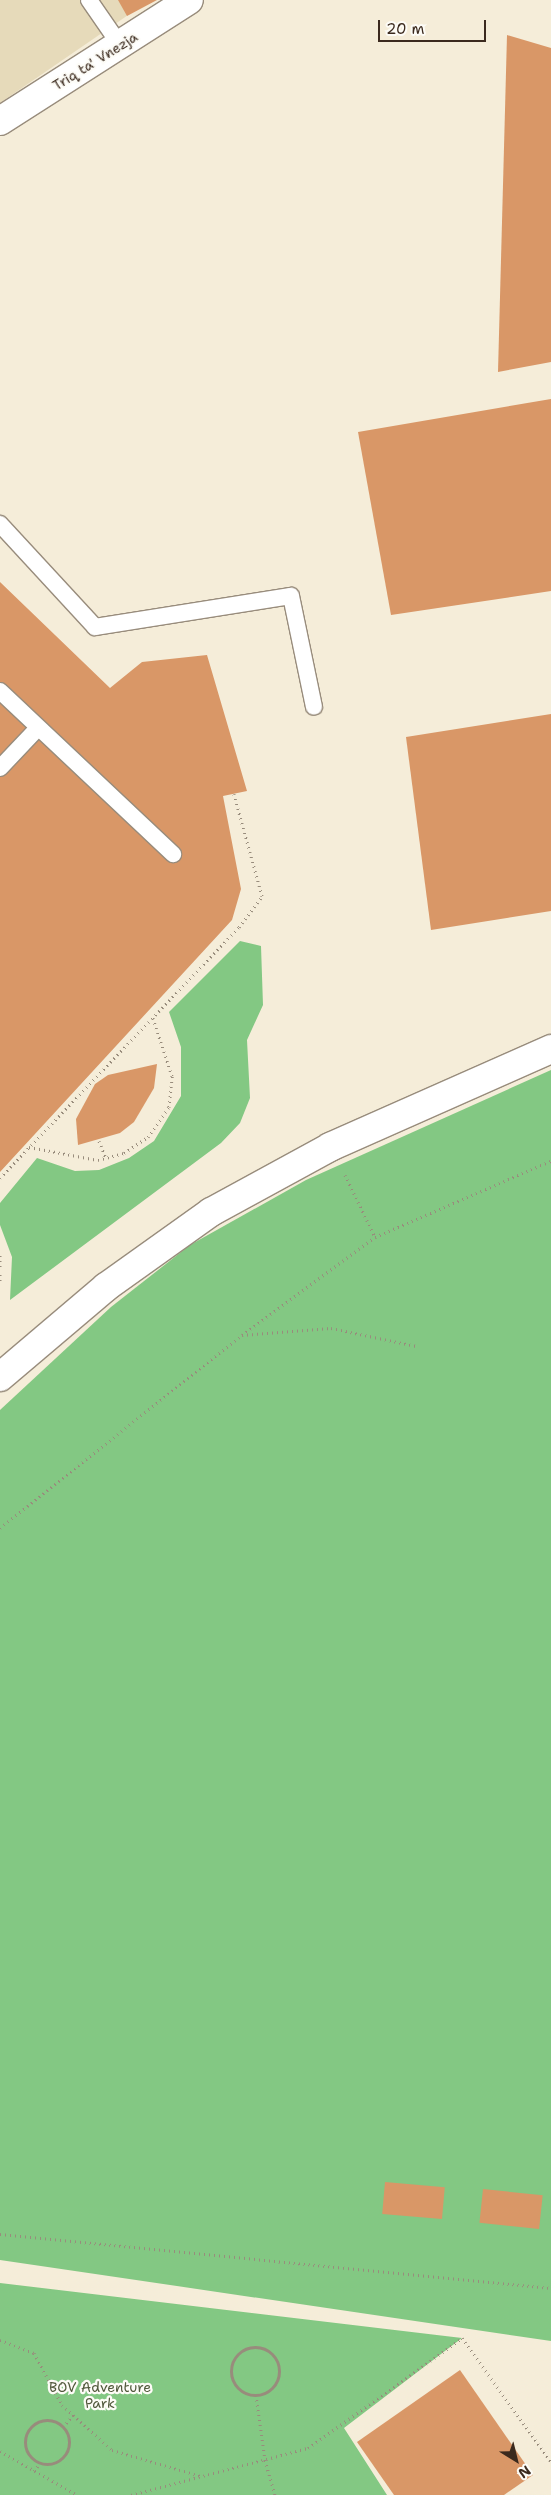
<!DOCTYPE html>
<html>
<head>
<meta charset="utf-8">
<style>
	body { margin:0 }
	#map { position:relative; width:551px; height:2495px; overflow:hidden; background:#f5edd9; font-family:"Shantell Sans",sans-serif }
	div>[style] { position:absolute }
	[style*='--x'] { left:calc(var(--x)*1px); top:calc(var(--y)*1px); width:calc(var(--w)*1px); rotate:calc(var(--a)*1deg) }
	.built>* { inset:0; background:#e6daba }
	.green>* { inset:0; background:#83c883 }
	.building>* { inset:0; background:#d99767; transform-origin:0 0 }
	.path>* { height:3px; margin-top:-1.5px; transform-origin:0; background:repeating-linear-gradient(90deg,#988c7c 0 1px,transparent 0 5px) }
	.path>.ring { margin:-1.5px; padding:0; box-sizing:content-box; background:none; border:3px solid #988c7c; border-radius:50% }
	.roads { filter:drop-shadow(1px 0 #988c7c) drop-shadow(-1px 0 #988c7c) drop-shadow(0 1px #988c7c) drop-shadow(0 -1px #988c7c) }
	.service>* { height:16px; margin:-8px; padding:0 8px; transform-origin:8px; border-radius:8px; background:#fff }
	.minor>* { height:28px; margin:-14px; padding:0 14px; transform-origin:14px; border-radius:14px; background:#fff }
	span { translate:-50% -50%; white-space:nowrap; text-align:center; line-height:1.15; -webkit-text-stroke:4.5px #fdfcf7; paint-order:stroke }
	.street-label { font-size:14px; color:#3b2a1e }
	.park-label { font-size:14px; color:#51593c }
	.north { position:absolute; left:491px; top:2435px; width:50px; height:50px; -webkit-text-stroke:4px #fdfcf7; paint-order:stroke; rotate:144deg; font-size:14px; font-weight:700; line-height:20px; text-align:center; color:#3b2a1e }
	.north::after { content:''; display:block; margin:auto; width:18px; height:22px; background:#3b2a1e; clip-path:polygon(50% 0,100% 100%,50% 72%,0 100%) }
	.scale { position:absolute; left:378px; top:20px; width:108px; height:22px; box-sizing:border-box; border:2px solid #3b2a1e; border-top:0; padding-left:6px; font-size:15px; line-height:18px; white-space:nowrap; color:#3b2a1e; -webkit-text-stroke:4px #fdfcf7; paint-order:stroke }
</style>
</head>
<body>
<div id="map">
	<div class="built">
		<div style="clip-path:polygon(0 0,150px 0,0 103px)"></div>
	</div>
	<div class="green">
		<div style="clip-path:polygon(240px 941px,261px 946px,263px 1005px,247px 1040px,250px 1098px,240px 1123px,221px 1143px,10px 1300px,12px 1257px,0 1225px,0 1203px,37px 1158px,75px 1171px,99px 1170px,129px 1158px,154px 1141px,181px 1096px,181px 1047px,169px 1012px)"></div>
		<div style="clip-path:polygon(551px 1070px,551px 2341px,0 2260px,0 1410px,111px 1307px,190px 1245px,306px 1180px)"></div>
		<div style="clip-path:polygon(0 2283px,462px 2338px,344px 2428px,387px 2495px,0 2495px)"></div>
	</div>
	<div class="building">
		<div style="clip-path:polygon(118px 0,157px 0,127px 16px)"></div>
		<div style="clip-path:polygon(507px 35px,551px 48px,551px 362px,498px 372px)"></div>
		<div style="clip-path:polygon(551px 399px,551px 591px,391px 615px,358px 432px)"></div>
		<div style="clip-path:polygon(0 582px,110px 688px,142px 662px,207px 655px,247px 791px,223px 796px,241px 889px,232px 920px,0 1172px)"></div>
		<div style="clip-path:polygon(551px 714px,551px 911px,431px 930px,406px 737px)"></div>
		<div style="clip-path:polygon(157px 1064px,154px 1088px,134px 1122px,120px 1133px,78px 1145px,76px 1119px,95px 1084px,108px 1075px)"></div>
		<div style="left:385px;top:2182px;width:60px;height:32px;rotate:5deg"></div>
		<div style="left:483px;top:2189px;width:60px;height:34px;rotate:6deg"></div>
		<div style="clip-path:polygon(460px 2370px,533px 2475px,504px 2495px,394px 2495px,357px 2442px)"></div>
	</div>
	<div class="path">
		<div style="--x:99;--y:1141;--w:18;--a:68"></div>
		<div style="--x:29;--y:1147;--w:70;--a:10.7"></div>
		<div style="--x:98;--y:1160;--w:27;--a:-15"></div>
		<div style="--x:124;--y:1153;--w:29;--a:-34"></div>
		<div style="--x:148;--y:1137;--w:37;--a:-55"></div>
		<div style="--x:169;--y:1107;--w:31;--a:-84"></div>
		<div style="--x:172;--y:1076;--w:64;--a:-108.2"></div>
		<div style="--x:345;--y:1175;--w:69;--a:64.2"></div>
		<div style="--x:0;--y:1178;--w:347;--a:-46.4"></div>
		<div style="--x:239;--y:927;--w:39;--a:-53"></div>
		<div style="--x:262;--y:896;--w:106;--a:-105.4"></div>
		<div style="--x:0;--y:1255;--w:29;--a:90"></div>
		<div style="--x:242;--y:1335;--w:165;--a:-36.4"></div>
		<div style="--x:375;--y:1237;--w:192;--a:-23.4"></div>
		<div style="--x:0;--y:1528;--w:310;--a:-38.6"></div>
		<div style="--x:242;--y:1335;--w:89;--a:-4.5"></div>
		<div style="--x:331;--y:1328;--w:87;--a:12"></div>
		<div style="--x:0;--y:2234;--w:554;--a:5.6"></div>
		<div style="--x:0;--y:2340;--w:36;--a:21"></div>
		<div style="--x:34;--y:2353;--w:59;--a:61.7"></div>
		<div style="--x:62;--y:2405;--w:67;--a:42"></div>
		<div style="--x:112;--y:2450;--w:93;--a:16.3"></div>
		<div class="ring" style="left:231px;top:2347px;width:45px;height:45px"></div>
		<div style="--x:256;--y:2395;--w:66;--a:82.1"></div>
		<div style="--x:265;--y:2460;--w:36;--a:74"></div>
		<div class="ring" style="left:25px;top:2420px;width:41px;height:41px"></div>
		<div style="--x:63;--y:2427;--w:16;--a:-50"></div>
		<div style="--x:0;--y:2451;--w:89;--a:29.7"></div>
		<div style="--x:34;--y:2471;--w:10;--a:-53"></div>
		<div style="--x:131;--y:2495;--w:183;--a:-14.9"></div>
		<div style="--x:308;--y:2448;--w:189;--a:-35.5"></div>
		<div style="--x:462;--y:2338;--w:153;--a:54.3"></div>
	</div>
	<div class="roads">
		<div class="service">
			<div style="--x:89;--y:0;--w:55;--a:55.4"></div>
			<div style="--x:0;--y:524;--w:140;--a:47.3"></div>
			<div style="--x:95;--y:627;--w:198;--a:-9"></div>
			<div style="--x:291;--y:596;--w:113;--a:78.3"></div>
			<div style="--x:0;--y:691;--w:238;--a:43.3"></div>
			<div style="--x:0;--y:768;--w:55;--a:-46.5"></div>
		</div>
		<div class="minor">
			<div style="--x:0;--y:121;--w:224;--a:-32.6"></div>
			<div style="--x:0;--y:1377;--w:139;--a:-40.3"></div>
			<div style="--x:106;--y:1287;--w:129;--a:-35.5"></div>
			<div style="--x:211;--y:1212;--w:136;--a:-28.6"></div>
			<div style="--x:330;--y:1147;--w:242;--a:-23.9"></div>
		</div>
	</div>
	<div class="street-label">
		<span style="left:95px;top:61px;rotate:-32deg">Triq ta' Vnezja</span>
	</div>
	<div class="park-label">
		<span style="left:100px;top:2395px">BOV Adventure<br>Park</span>
	</div>
	<div class="north">N</div>
	<div class="scale">20 m</div>
</div>
</body>
</html>
